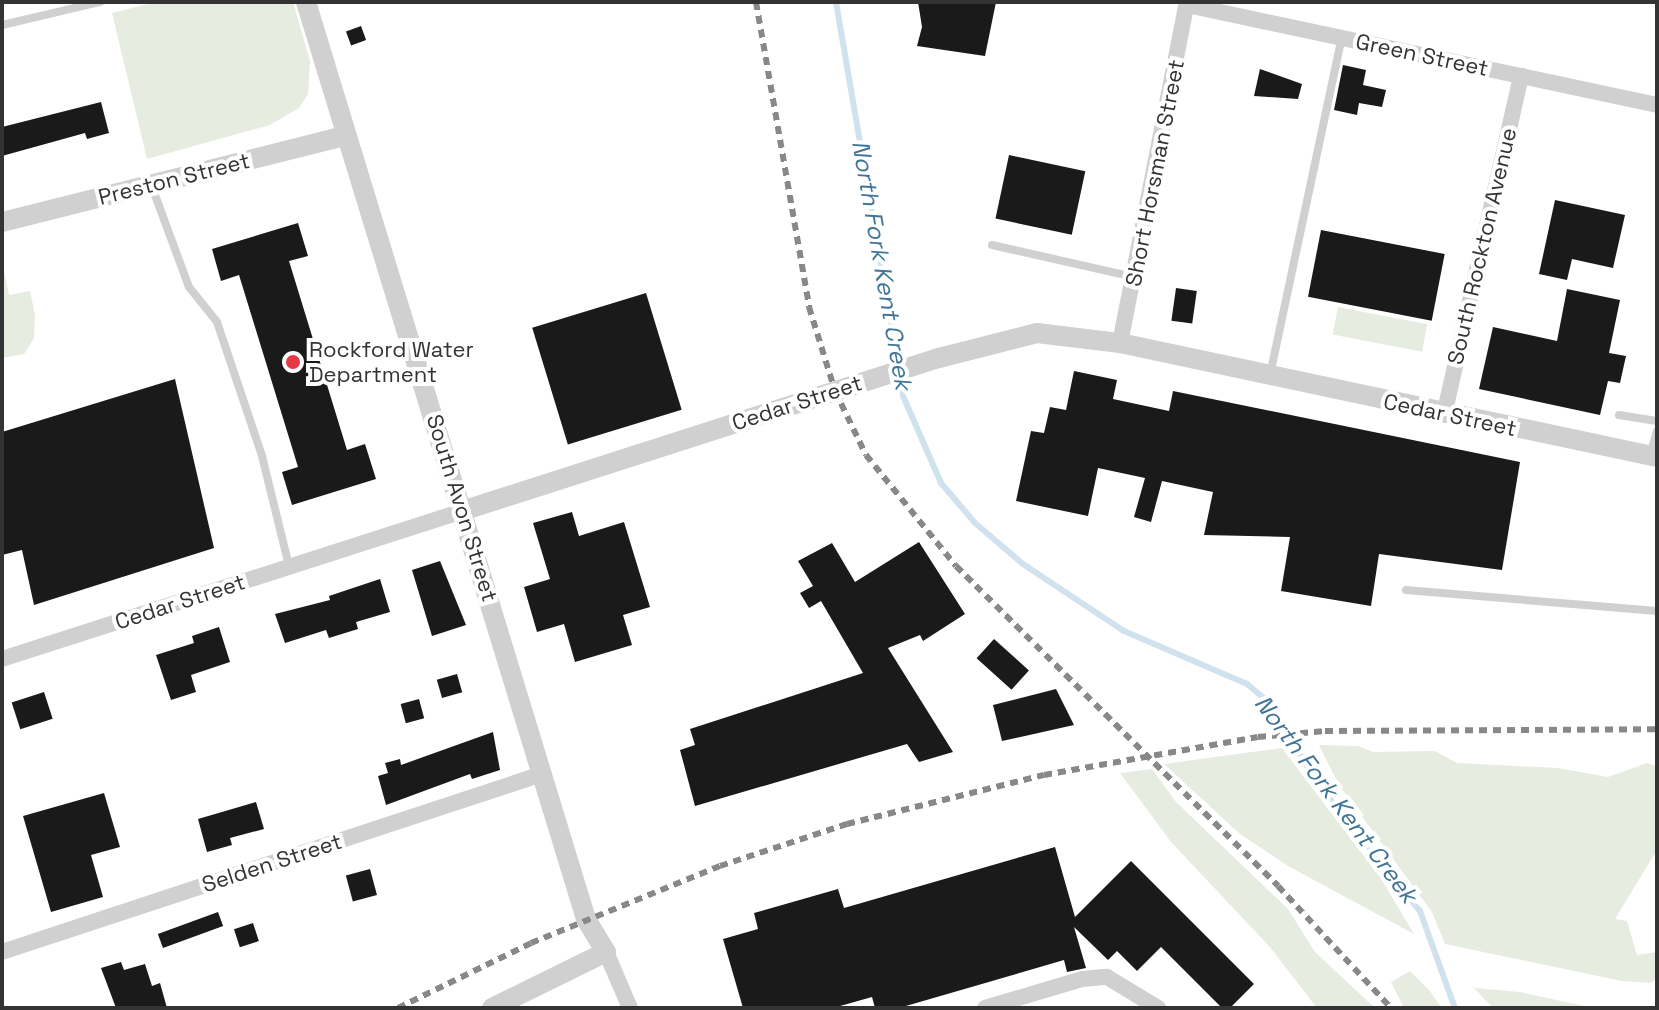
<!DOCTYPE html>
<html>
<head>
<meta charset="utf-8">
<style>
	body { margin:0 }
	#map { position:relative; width:1659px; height:1010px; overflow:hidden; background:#fff; font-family:"Space Grotesk",sans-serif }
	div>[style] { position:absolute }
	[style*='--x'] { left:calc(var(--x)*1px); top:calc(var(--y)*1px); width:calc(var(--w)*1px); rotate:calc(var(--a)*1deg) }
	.green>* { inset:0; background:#e6ecdf; transform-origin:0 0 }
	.stream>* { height:6px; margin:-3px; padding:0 3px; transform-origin:3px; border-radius:3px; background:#cfe2ee }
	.building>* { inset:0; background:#1a1a1a; transform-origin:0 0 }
	.service>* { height:8px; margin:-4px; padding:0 4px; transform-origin:4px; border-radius:4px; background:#d0d0d0 }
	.minor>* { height:16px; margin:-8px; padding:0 8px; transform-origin:8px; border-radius:8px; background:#d0d0d0 }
	.tertiary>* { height:20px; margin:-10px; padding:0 10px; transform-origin:10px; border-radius:10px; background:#d0d0d0 }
	.rail>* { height:6px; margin-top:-3px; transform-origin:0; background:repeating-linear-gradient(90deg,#888 0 8px,transparent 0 14px) }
	.dots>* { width:22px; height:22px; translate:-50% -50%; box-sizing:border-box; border:4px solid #fff; border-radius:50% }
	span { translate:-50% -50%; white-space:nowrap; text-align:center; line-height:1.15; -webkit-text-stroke:8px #fff; paint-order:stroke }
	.street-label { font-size:22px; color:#333 }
	.poi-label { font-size:22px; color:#333 }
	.left { translate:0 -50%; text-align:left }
	.water-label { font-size:24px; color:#3f7597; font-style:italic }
	.frame { position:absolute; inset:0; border:4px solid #333; pointer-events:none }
</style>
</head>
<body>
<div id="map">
	<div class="green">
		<div style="clip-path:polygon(156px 2px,293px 2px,310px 61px,308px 94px,299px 108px,270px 125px,147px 159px,112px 13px)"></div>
		<div style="clip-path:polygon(2px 262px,9px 295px,30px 291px,35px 315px,34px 338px,24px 354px,2px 358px)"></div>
		<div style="left:1338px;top:307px;width:91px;height:28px;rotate:11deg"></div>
		<div style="clip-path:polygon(1319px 745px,1358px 746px,1373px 752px,1435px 751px,1457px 763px,1558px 768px,1608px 777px,1647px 763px,1657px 766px,1657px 850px,1615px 919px,1627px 921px,1637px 955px,1657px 952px,1657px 978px,1651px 983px,1622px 981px,1445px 944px,1432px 912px,1339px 785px)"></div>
		<div style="clip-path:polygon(1282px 748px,1380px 877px,1414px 934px,1288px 866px,1240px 834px,1164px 764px)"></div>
		<div style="clip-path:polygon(1152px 769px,1176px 802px,1288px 909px,1315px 952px,1375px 1008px,1317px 1008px,1269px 946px,1171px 842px,1120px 773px)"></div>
		<div style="clip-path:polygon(1410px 971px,1429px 990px,1442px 1008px,1404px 1008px,1391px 982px)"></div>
		<div style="clip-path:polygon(1474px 988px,1520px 992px,1593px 1008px,1493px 1008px)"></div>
	</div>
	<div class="stream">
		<div style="--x:836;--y:2;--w:400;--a:80.3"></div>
		<div style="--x:903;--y:396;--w:95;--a:66.4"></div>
		<div style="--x:941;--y:483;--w:52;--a:49.6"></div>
		<div style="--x:975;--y:523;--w:63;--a:40.5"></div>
		<div style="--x:1023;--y:564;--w:121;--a:33.6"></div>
		<div style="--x:1124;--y:631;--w:134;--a:23.3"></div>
		<div style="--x:1247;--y:684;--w:25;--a:40"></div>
		<div style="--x:1266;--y:700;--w:104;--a:58"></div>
		<div style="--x:1321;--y:788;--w:158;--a:51.2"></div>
		<div style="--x:1420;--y:911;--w:103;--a:70.2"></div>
	</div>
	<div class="building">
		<div style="clip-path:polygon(918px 2px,996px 2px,985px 56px,917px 46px,922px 27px)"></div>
		<div style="left:361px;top:26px;width:15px;height:16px;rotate:70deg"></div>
		<div style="clip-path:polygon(1343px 65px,1366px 70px,1363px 85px,1386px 90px,1382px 107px,1359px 103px,1357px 115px,1334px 110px)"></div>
		<div style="clip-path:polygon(1260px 69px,1302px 84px,1298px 99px,1254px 96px)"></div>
		<div style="clip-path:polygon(101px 102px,109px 133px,87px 139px,85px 133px,2px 156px,2px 127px)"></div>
		<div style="left:1009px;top:155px;width:78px;height:65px;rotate:12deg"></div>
		<div style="clip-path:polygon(1555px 200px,1625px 215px,1613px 268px,1572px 259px,1567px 280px,1539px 274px)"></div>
		<div style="clip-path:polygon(298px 223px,308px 256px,289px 261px,347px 450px,365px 444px,376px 479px,292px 505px,282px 472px,298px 467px,239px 275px,221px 281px,212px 249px)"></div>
		<div style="left:1321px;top:230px;width:126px;height:68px;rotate:11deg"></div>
		<div style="left:1176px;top:288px;width:21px;height:33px;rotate:8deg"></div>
		<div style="clip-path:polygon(1567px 289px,1620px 300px,1609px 353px,1626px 356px,1620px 383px,1608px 381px,1600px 415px,1479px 389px,1493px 327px,1557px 341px)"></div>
		<div style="left:646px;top:293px;width:122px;height:119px;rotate:73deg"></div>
		<div style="clip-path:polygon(1074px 371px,1117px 380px,1113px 399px,1169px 411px,1173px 391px,1520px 462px,1502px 570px,1379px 554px,1371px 606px,1281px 591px,1290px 537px,1204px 535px,1213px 492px,1162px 481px,1151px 522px,1134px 517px,1145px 478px,1098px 468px,1088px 516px,1016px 501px,1031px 431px,1044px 433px,1050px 407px,1066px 410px)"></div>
		<div style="clip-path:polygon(175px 379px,214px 548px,34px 605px,22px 550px,2px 555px,2px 432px)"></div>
		<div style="clip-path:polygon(572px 512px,579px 536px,624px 522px,650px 607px,623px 615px,632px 645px,575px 662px,564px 624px,537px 632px,524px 587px,550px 579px,533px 523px)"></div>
		<div style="clip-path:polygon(919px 542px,965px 614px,923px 641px,920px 635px,888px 648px,953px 752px,919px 762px,907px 744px,695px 806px,680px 750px,695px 745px,690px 729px,863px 673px,821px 601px,809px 608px,800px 593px,813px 586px,798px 561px,832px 543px,855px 582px)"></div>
		<div style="clip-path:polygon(440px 561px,466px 625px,432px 636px,412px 570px)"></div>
		<div style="clip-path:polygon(380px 579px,390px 612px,356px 622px,358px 629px,329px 638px,326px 630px,285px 643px,275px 614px,330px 600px,329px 596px)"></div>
		<div style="clip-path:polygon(219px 627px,230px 662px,191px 675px,196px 692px,171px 700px,156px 655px,194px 643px,192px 636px)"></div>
		<div style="left:994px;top:639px;width:47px;height:26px;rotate:42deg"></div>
		<div style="left:457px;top:674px;width:19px;height:21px;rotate:74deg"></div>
		<div style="clip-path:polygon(1056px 689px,1074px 725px,1002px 741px,993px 705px)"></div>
		<div style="left:44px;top:692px;width:28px;height:34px;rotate:72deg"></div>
		<div style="left:419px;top:699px;width:20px;height:19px;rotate:75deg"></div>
		<div style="clip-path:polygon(493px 732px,500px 770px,472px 779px,470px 774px,386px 805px,378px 776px,388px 773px,385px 763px,400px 759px,401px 765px)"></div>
		<div style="clip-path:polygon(104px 793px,120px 847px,91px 855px,103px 897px,51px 912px,23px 816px)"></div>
		<div style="clip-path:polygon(256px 802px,264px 829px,230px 838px,232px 845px,207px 852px,198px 819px)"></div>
		<div style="clip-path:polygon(1055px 847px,1075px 917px,1131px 861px,1254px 984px,1230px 1008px,1222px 1008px,1161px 947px,1137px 971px,1117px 951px,1108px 960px,1074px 927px,1086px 968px,1067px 972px,1064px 960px,899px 1008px,875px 1008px,872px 997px,833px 1008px,743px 1008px,723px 939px,758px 929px,754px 913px,838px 889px,844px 908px)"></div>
		<div style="left:370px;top:869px;width:27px;height:25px;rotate:75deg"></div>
		<div style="left:218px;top:912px;width:15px;height:64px;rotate:70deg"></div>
		<div style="left:253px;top:923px;width:19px;height:20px;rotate:72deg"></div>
		<div style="clip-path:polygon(121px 962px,124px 970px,145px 964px,152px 986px,160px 983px,167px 1008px,116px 1008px,101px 968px)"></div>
	</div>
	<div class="service">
		<div style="--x:2;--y:25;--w:101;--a:-13.2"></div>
		<div style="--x:152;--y:187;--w:107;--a:69.7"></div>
		<div style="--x:189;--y:287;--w:45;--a:51.3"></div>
		<div style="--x:217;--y:322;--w:141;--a:71.4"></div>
		<div style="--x:262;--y:456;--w:113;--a:76.2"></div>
		<div style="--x:992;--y:245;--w:146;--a:12.7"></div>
		<div style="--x:1270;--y:375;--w:346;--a:-78"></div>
		<div style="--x:1619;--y:415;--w:38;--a:9"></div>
		<div style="--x:1650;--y:455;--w:25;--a:-74"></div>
		<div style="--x:1406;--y:590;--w:252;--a:4.8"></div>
	</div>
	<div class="minor">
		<div style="--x:1187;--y:5;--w:481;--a:12"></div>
		<div style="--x:1120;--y:343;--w:348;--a:-78.9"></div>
		<div style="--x:1444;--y:415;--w:348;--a:-77.2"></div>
		<div style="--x:2;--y:659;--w:486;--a:-17.8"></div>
		<div style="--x:2;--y:952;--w:569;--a:-18.24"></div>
		<div style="--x:606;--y:952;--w:61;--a:66.8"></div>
		<div style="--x:985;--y:1008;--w:101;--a:-16.6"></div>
		<div style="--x:1082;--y:979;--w:25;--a:-5"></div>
		<div style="--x:1107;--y:977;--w:60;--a:31.3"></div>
	</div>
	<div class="tertiary">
		<div style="--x:306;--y:2;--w:959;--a:73.02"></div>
		<div style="--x:586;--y:919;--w:39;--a:59"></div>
		<div style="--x:606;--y:952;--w:127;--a:153.8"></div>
		<div style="--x:2;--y:222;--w:354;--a:-14.1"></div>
		<div style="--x:465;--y:510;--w:498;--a:-17.8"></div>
		<div style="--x:939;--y:358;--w:101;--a:-14.3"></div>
		<div style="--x:1037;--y:333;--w:84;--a:6.9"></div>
		<div style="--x:1120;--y:343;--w:549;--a:11.99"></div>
	</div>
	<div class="rail">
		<div style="--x:756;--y:2;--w:310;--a:80.1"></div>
		<div style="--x:809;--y:307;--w:88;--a:72.8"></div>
		<div style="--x:835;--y:391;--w:71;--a:64.2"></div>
		<div style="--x:866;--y:455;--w:143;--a:51"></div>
		<div style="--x:956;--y:566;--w:454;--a:44.8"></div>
		<div style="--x:1278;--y:886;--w:166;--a:47.2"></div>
		<div style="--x:398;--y:1008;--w:148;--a:-26"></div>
		<div style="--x:531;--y:943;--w:204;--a:-22.2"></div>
		<div style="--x:720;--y:866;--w:134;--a:-18.3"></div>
		<div style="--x:847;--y:824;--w:203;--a:-14"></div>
		<div style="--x:1044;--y:775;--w:217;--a:-10.1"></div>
		<div style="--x:1258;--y:737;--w:67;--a:-5.1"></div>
		<div style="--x:1325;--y:731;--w:332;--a:-0.3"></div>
	</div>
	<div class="dots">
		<div style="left:293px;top:362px;background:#e63946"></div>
	</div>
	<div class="street-label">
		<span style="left:1422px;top:55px;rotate:12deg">Green Street</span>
		<span style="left:1155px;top:173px;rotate:-79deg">Short Horsman Street</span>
		<span style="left:174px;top:179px;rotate:-14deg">Preston Street</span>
		<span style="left:1482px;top:246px;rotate:-77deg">South Rockton Avenue</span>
		<span style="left:797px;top:403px;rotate:-18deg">Cedar Street</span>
		<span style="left:1450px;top:415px;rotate:12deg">Cedar Street</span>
		<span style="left:462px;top:508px;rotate:73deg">South Avon Street</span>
		<span style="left:180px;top:602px;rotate:-18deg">Cedar Street</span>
		<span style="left:272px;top:863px;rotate:-18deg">Selden Street</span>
	</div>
	<div class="poi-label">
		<span class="left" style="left:309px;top:362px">Rockford Water<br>Department</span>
	</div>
	<div class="water-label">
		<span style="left:882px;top:265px;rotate:80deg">North Fork Kent Creek</span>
		<span style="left:1336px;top:799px;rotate:53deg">North Fork Kent Creek</span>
	</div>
	<div class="frame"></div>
</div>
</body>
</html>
